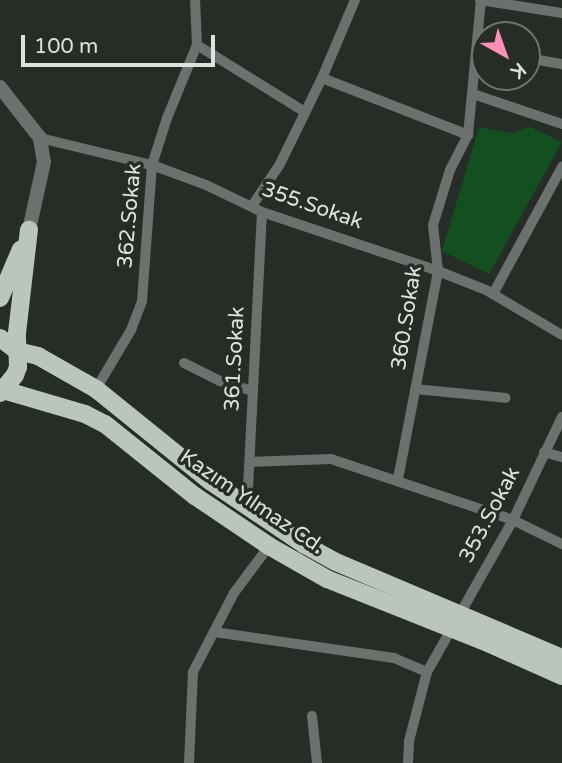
<!DOCTYPE html>
<html>
<head>
<meta charset="utf-8">
<style>
	body { margin:0 }
	#map { position:relative; width:562px; height:763px; overflow:hidden; background:#262d27; font-family:"Varela Round",sans-serif }
	div>[style] { position:absolute }
	[style*='--x'] { left:calc(var(--x)*1px); top:calc(var(--y)*1px); width:calc(var(--w)*1px); rotate:calc(var(--a)*1deg) }
	.green>* { inset:0; background:#134f1f }
	.minor>* { height:10px; margin:-5px; padding:0 5px; transform-origin:5px; border-radius:5px; background:#6d716d }
	.tertiary>* { height:14px; margin:-7px; padding:0 7px; transform-origin:7px; border-radius:7px; background:#6d716d }
	.trunk>* { height:18px; margin:-9px; padding:0 9px; transform-origin:9px; border-radius:9px; background:#bcc5bd }
	span { translate:-50% -50%; white-space:nowrap; text-align:center; line-height:1.15; -webkit-text-stroke:7px #262d27; paint-order:stroke }
	.street-label { font-size:21px; color:#dde2dd }
	.north { position:absolute; left:471px; top:21px; width:70px; height:70px; box-sizing:border-box; background:#262d27; border:2px solid #6f7570; border-radius:50%; rotate:140deg; font-size:19px; font-weight:700; line-height:28px; text-align:center; color:#dde2dd }
	.north::after { content:''; display:block; margin:auto; width:24px; height:32px; background:#ff8eb9; clip-path:polygon(50% 0,100% 100%,50% 72%,0 100%) }
	.scale { position:absolute; left:21px; top:35px; width:194px; height:32px; box-sizing:border-box; border:4px solid #dde2dd; border-top:0; padding-left:9px; font-size:21px; line-height:24px; white-space:nowrap; color:#dde2dd; -webkit-text-stroke:5px #262d27; paint-order:stroke }
</style>
</head>
<body>
<div id="map">
	<div class="green">
		<div style="clip-path:polygon(479px 127px,511px 133px,530px 127px,562px 142px,489px 274px,442px 251px)"></div>
	</div>
	<div class="minor">
		<div style="--x:480;--y:0;--w:83;--a:9"></div>
		<div style="--x:197;--y:45;--w:127;--a:31.8"></div>
		<div style="--x:527;--y:58;--w:36;--a:10"></div>
		<div style="--x:322;--y:78;--w:157;--a:21.3"></div>
		<div style="--x:473;--y:94;--w:94;--a:18.6"></div>
		<div style="--x:40;--y:138;--w:115;--a:13.6"></div>
		<div style="--x:152;--y:165;--w:58;--a:20.3"></div>
		<div style="--x:206;--y:185;--w:62;--a:25.7"></div>
		<div style="--x:262;--y:212;--w:186;--a:18.5"></div>
		<div style="--x:438;--y:271;--w:52;--a:21.6"></div>
		<div style="--x:486;--y:290;--w:88;--a:30.6"></div>
		<div style="--x:252;--y:206;--w:50;--a:-56.3"></div>
		<div style="--x:280;--y:164;--w:96;--a:-64"></div>
		<div style="--x:322;--y:78;--w:85;--a:-67.1"></div>
		<div style="--x:493;--y:294;--w:145;--a:-61.5"></div>
		<div style="--x:184;--y:363;--w:40;--a:26.6"></div>
		<div style="--x:220;--y:381;--w:34;--a:17"></div>
		<div style="--x:96;--y:389;--w:69;--a:-59.3"></div>
		<div style="--x:131;--y:330;--w:31;--a:-69"></div>
		<div style="--x:142;--y:301;--w:136;--a:-85.8"></div>
		<div style="--x:152;--y:165;--w:49;--a:-72.3"></div>
		<div style="--x:167;--y:118;--w:79;--a:-67.7"></div>
		<div style="--x:197;--y:45;--w:45;--a:-92.5"></div>
		<div style="--x:415;--y:389;--w:91;--a:5.6"></div>
		<div style="--x:544;--y:452;--w:19;--a:16"></div>
		<div style="--x:250;--y:462;--w:81;--a:-2.1"></div>
		<div style="--x:331;--y:459;--w:192;--a:18.5"></div>
		<div style="--x:513;--y:520;--w:55;--a:26.1"></div>
		<div style="--x:398;--y:479;--w:212;--a:-79.1"></div>
		<div style="--x:438;--y:271;--w:46;--a:-96.2"></div>
		<div style="--x:433;--y:225;--w:58;--a:-72.8"></div>
		<div style="--x:450;--y:170;--w:39;--a:-63"></div>
		<div style="--x:468;--y:135;--w:136;--a:-84.5"></div>
		<div style="--x:247;--y:508;--w:296;--a:-87.1"></div>
		<div style="--x:214;--y:632;--w:182;--a:8.2"></div>
		<div style="--x:394;--y:658;--w:36;--a:23"></div>
		<div style="--x:312;--y:716;--w:47;--a:83.9"></div>
		<div style="--x:189;--y:763;--w:91;--a:-87.5"></div>
		<div style="--x:193;--y:672;--w:89;--a:-62.6"></div>
		<div style="--x:234;--y:593;--w:59;--a:-53.3"></div>
		<div style="--x:408;--y:763;--w:22;--a:-87"></div>
		<div style="--x:409;--y:741;--w:71;--a:-75.4"></div>
		<div style="--x:427;--y:672;--w:175;--a:-60.5"></div>
		<div style="--x:513;--y:520;--w:114;--a:-64.6"></div>
	</div>
	<div class="tertiary">
		<div style="--x:0;--y:87;--w:65;--a:51.9"></div>
		<div style="--x:40;--y:138;--w:24;--a:81"></div>
		<div style="--x:44;--y:162;--w:70;--a:102.4"></div>
	</div>
	<div class="trunk">
		<div style="--x:0;--y:298;--w:53;--a:-66.8"></div>
		<div style="--x:0;--y:338;--w:21;--a:37"></div>
		<div style="--x:17;--y:351;--w:22;--a:13"></div>
		<div style="--x:38;--y:356;--w:67;--a:29.6"></div>
		<div style="--x:96;--y:389;--w:146;--a:38.9"></div>
		<div style="--x:210;--y:481;--w:115;--a:34"></div>
		<div style="--x:305;--y:545;--w:35;--a:29"></div>
		<div style="--x:336;--y:562;--w:246;--a:23"></div>
		<div style="--x:0;--y:389;--w:89;--a:16.4"></div>
		<div style="--x:85;--y:414;--w:22;--a:27"></div>
		<div style="--x:105;--y:424;--w:115;--a:38.7"></div>
		<div style="--x:195;--y:496;--w:89;--a:34"></div>
		<div style="--x:269;--y:546;--w:67;--a:29.6"></div>
		<div style="--x:327;--y:579;--w:173;--a:21.7"></div>
		<div style="--x:488;--y:643;--w:81;--a:24"></div>
		<div style="--x:0;--y:393;--w:23;--a:-50"></div>
		<div style="--x:15;--y:375;--w:9;--a:-69"></div>
		<div style="--x:18;--y:367;--w:34;--a:-92"></div>
		<div style="--x:17;--y:333;--w:104;--a:-83.4"></div>
	</div>
	<div class="street-label">
		<span style="left:312px;top:206px;rotate:19deg">355.Sokak</span>
		<span style="left:130px;top:216px;rotate:-85deg">362.Sokak</span>
		<span style="left:407px;top:318px;rotate:-81deg">360.Sokak</span>
		<span style="left:235px;top:359px;rotate:-87deg">361.Sokak</span>
		<span style="left:252px;top:502px;rotate:34deg">Kazım Yılmaz Cd.</span>
		<span style="left:490px;top:515px;rotate:-62deg">353.Sokak</span>
	</div>
	<div class="north">K</div>
	<div class="scale">100 m</div>
</div>
</body>
</html>
